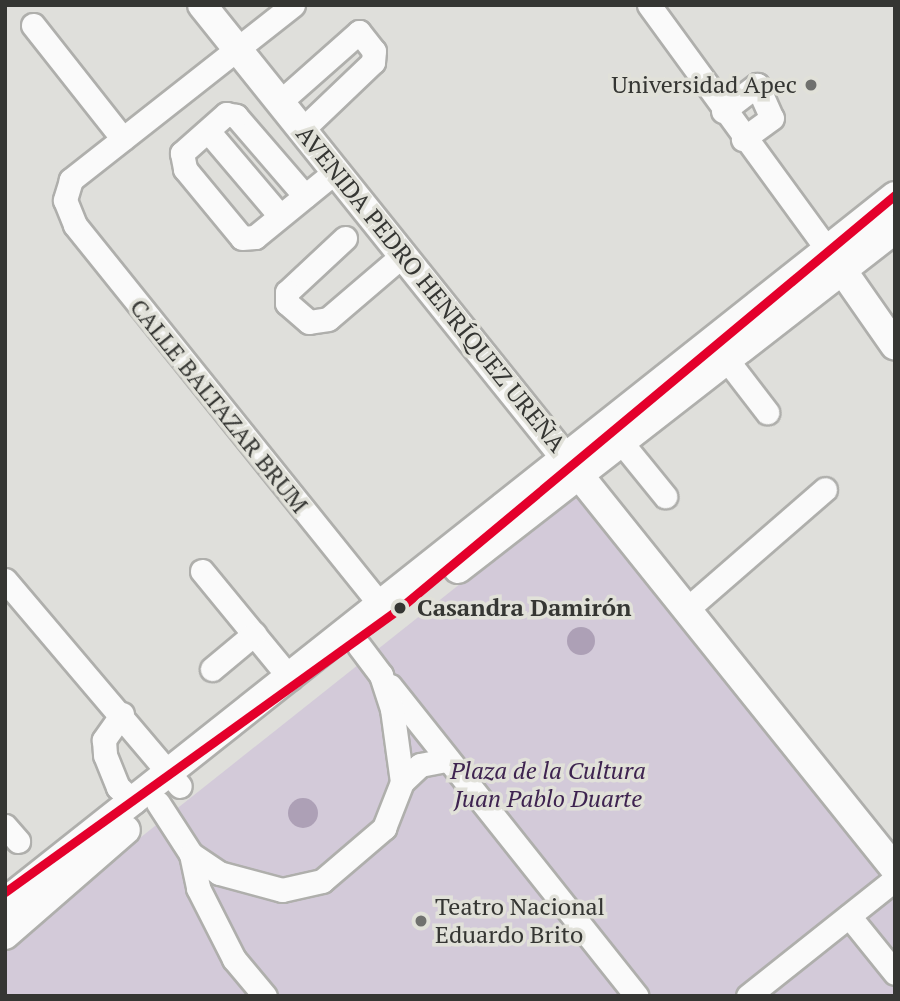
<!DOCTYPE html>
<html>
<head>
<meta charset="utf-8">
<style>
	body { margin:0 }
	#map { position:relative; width:900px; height:1001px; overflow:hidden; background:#dfdfdb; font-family:"PT Serif",serif }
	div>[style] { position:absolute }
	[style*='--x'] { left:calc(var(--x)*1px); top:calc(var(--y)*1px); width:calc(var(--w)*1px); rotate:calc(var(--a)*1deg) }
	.green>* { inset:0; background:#d3cad9 }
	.water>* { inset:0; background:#ada0b6 }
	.round { border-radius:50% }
	.roads { filter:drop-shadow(2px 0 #afafac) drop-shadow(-2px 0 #afafac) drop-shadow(0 2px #afafac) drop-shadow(0 -2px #afafac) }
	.minor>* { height:23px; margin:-11.5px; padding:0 11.5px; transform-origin:11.5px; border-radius:11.5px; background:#fafafa }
	.major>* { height:28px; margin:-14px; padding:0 14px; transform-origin:14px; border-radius:14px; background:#fafafa }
	.metro-1>* { height:9px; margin:-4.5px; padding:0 4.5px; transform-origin:4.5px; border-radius:4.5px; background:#e4002b }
	.dots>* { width:19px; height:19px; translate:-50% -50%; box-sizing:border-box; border:4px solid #e1e1d9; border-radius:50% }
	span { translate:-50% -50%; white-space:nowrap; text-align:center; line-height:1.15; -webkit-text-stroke:7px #e1e1d9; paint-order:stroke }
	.poi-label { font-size:24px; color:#353633 }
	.right { translate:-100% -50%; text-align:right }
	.left { translate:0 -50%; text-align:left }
	.street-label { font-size:24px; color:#353633 }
	.stop-label { font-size:24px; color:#353633; font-weight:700 }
	.park-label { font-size:24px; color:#3e2350; font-style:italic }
	.frame { position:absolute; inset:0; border:7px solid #353633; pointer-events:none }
</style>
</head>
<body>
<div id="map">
	<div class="green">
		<div style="clip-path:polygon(581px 488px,895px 878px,895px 996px,5px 996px,5px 945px)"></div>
	</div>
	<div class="water">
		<div class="round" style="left:567px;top:627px;width:28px;height:28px"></div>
		<div class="round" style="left:288px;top:798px;width:30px;height:30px"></div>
	</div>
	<div class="roads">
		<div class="minor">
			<div style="--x:293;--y:5;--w:283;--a:141.8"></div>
			<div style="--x:71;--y:180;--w:21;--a:107"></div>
			<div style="--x:65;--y:200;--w:27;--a:68"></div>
			<div style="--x:75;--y:225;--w:489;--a:51.2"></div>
			<div style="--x:649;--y:5;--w:302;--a:53.9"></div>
			<div style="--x:33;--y:25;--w:145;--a:51.7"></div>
			<div style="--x:281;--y:101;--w:104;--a:-41.5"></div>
			<div style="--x:359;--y:32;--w:24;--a:52"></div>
			<div style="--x:374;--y:51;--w:11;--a:95"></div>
			<div style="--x:373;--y:62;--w:97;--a:136.3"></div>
			<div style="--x:723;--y:111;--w:43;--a:-37.4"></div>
			<div style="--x:757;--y:85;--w:36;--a:66"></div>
			<div style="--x:772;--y:118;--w:36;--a:144"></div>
			<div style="--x:208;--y:131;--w:111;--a:49.7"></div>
			<div style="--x:305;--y:196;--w:106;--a:-130.8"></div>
			<div style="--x:236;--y:116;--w:10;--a:-169"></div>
			<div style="--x:226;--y:114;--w:59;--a:138.4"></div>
			<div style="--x:182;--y:153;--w:16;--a:79"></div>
			<div style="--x:185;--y:169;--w:89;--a:50.4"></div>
			<div style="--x:242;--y:238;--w:13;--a:-4"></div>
			<div style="--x:255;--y:237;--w:104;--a:-39.2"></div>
			<div style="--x:345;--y:238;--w:79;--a:137"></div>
			<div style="--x:287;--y:292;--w:11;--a:90"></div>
			<div style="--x:287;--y:303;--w:29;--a:41"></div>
			<div style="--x:309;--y:322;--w:19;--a:-9"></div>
			<div style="--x:328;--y:319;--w:100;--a:-40.5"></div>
			<div style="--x:727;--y:360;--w:66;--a:52.4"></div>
			<div style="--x:621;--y:442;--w:70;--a:50.8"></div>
			<div style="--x:202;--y:571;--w:139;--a:50.6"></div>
			<div style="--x:5;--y:580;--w:270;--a:49.7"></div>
			<div style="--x:686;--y:610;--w:184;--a:-41"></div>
			<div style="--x:212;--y:669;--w:55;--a:-39.8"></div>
			<div style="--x:390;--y:686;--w:396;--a:51.5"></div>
			<div style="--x:122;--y:714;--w:32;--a:125"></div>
			<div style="--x:104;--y:740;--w:15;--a:86"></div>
			<div style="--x:105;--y:755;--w:35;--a:68"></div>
			<div style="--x:118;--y:787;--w:22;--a:43"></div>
			<div style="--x:402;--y:782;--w:25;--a:-43"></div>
			<div style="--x:420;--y:765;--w:25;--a:-11"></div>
			<div style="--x:158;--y:803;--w:61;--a:57.1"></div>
			<div style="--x:191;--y:854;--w:34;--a:34"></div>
			<div style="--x:219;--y:873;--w:65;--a:15.1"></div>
			<div style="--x:282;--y:890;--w:41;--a:-12.7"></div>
			<div style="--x:322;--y:881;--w:82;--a:-40.5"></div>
			<div style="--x:384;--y:828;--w:49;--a:-68.6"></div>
			<div style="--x:402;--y:782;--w:74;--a:-97.8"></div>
			<div style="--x:392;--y:709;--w:36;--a:-108"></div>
			<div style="--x:381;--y:675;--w:36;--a:-127"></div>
			<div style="--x:5;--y:826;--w:20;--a:49"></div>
			<div style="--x:191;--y:854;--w:35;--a:78"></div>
			<div style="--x:198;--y:888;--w:80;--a:63.1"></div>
			<div style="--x:234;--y:959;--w:48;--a:50"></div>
			<div style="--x:849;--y:916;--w:73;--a:51.1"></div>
			<div style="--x:748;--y:996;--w:188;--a:-38.5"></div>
		</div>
		<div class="major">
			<div style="--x:202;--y:5;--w:1108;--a:51.27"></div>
			<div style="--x:833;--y:257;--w:108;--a:55.1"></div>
			<div style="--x:458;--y:569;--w:554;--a:-37.88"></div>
			<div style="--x:5;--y:902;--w:1136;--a:-38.42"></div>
			<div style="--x:5;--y:935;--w:160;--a:-41"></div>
		</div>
	</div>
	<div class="metro-1">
		<div style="--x:5;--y:892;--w:486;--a:-35.7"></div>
		<div style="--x:400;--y:608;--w:645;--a:-39.84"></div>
	</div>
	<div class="dots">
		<div style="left:811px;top:85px;background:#70716e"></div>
		<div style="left:400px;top:608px;background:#353633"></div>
		<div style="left:421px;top:921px;background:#70716e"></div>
	</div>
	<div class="poi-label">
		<span class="right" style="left:797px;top:85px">Universidad Apec</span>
		<span class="left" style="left:435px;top:921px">Teatro Nacional<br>Eduardo Brito</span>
	</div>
	<div class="street-label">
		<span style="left:431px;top:289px;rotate:51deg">AVENIDA PEDRO HENRÍQUEZ UREÑA</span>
		<span style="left:219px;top:406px;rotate:51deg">CALLE BALTAZAR BRUM</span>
	</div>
	<div class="stop-label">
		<span class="left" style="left:417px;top:608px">Casandra Damirón</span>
	</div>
	<div class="park-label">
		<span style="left:548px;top:785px">Plaza de la Cultura<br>Juan Pablo Duarte</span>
	</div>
	<div class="frame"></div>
</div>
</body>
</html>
